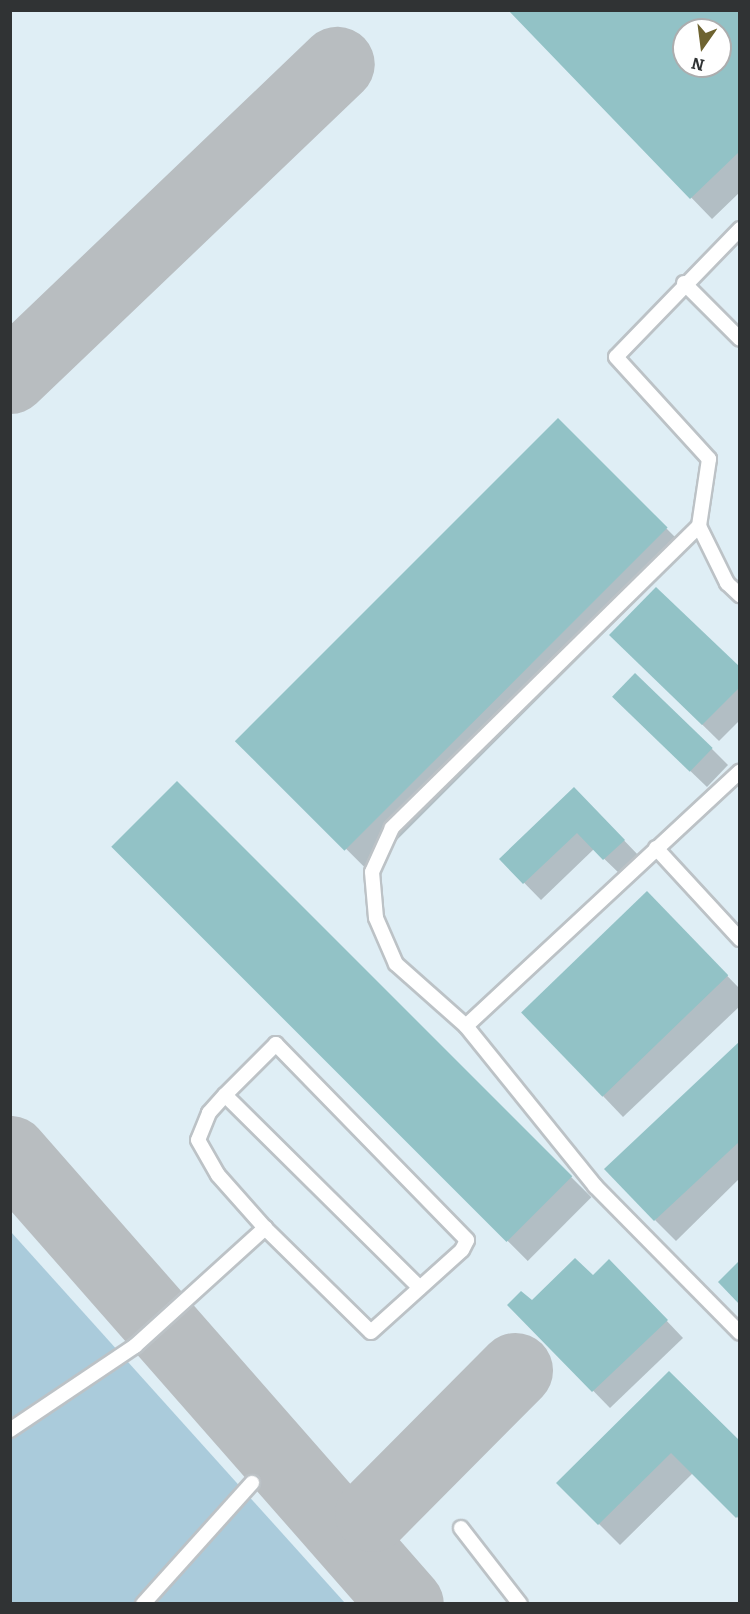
<!DOCTYPE html>
<html>
<head>
<meta charset="utf-8">
<style>
	body { margin:0 }
	#map { position:relative; width:750px; height:1614px; overflow:hidden; background:#f2f8fc; font-family:Bitter,serif }
	div>[style] { position:absolute }
	[style*='--x'] { left:calc(var(--x)*1px); top:calc(var(--y)*1px); width:calc(var(--w)*1px); rotate:calc(var(--a)*1deg) }
	.built>* { inset:0; background:#dfeef5 }
	.green>* { inset:0; background:#aacbdb }
	.shadow>* { inset:0; background:#0003; transform-origin:0 0 }
	.taxiway>* { height:75px; margin:-37.5px; padding:0 37.5px; transform-origin:37.5px; border-radius:37.5px; background:#b8bdc0 }
	.building>* { inset:0; background:#92c2c6; transform-origin:0 0 }
	.roads { filter:drop-shadow(2px 0 #bcc2c6) drop-shadow(-2px 0 #bcc2c6) drop-shadow(0 2px #bcc2c6) drop-shadow(0 -2px #bcc2c6) }
	.lane>* { height:14px; margin:-7px; padding:0 7px; transform-origin:7px; border-radius:7px; background:#fff }
	span { translate:-50% -50%; white-space:nowrap; text-align:center; line-height:1.15; -webkit-text-stroke:4.5px #fff; paint-order:stroke }
	.frame { position:absolute; inset:0; border:12px solid #303334; pointer-events:none }
	.north { position:absolute; left:672px; top:18px; width:60px; height:60px; box-sizing:border-box; background:#fff; border:2px solid #acadae; border-radius:50%; rotate:194deg; font-size:16px; font-weight:700; line-height:24px; text-align:center; color:#303334 }
	.north::after { content:''; display:block; margin:auto; width:21px; height:27px; background:#6e6330; clip-path:polygon(50% 0,100% 100%,50% 72%,0 100%) }
</style>
</head>
<body>
<div id="map">
	<div class="built">
		<div style="clip-path:polygon(evenodd,11px 11px,739px 11px,739px 1603px,11px 1604px,11px 11px,684px 30px,720px 30px,720px 66px,684px 66px,684px 30px)"></div>
	</div>
	<div class="green">
		<div style="clip-path:polygon(11px 1232px,345px 1603px,11px 1603px)"></div>
	</div>
	<div class="shadow">
		<div style="clip-path:polygon(evenodd,510px 10px,740px 10px,740px 192px,712px 219px,510px 10px,684px 30px,720px 30px,720px 66px,684px 66px,684px 30px)"></div>
		<div style="left:558px;top:420px;width:183px;height:453px;rotate:45deg"></div>
		<div style="clip-path:polygon(611px 635px,740px 669px,740px 720px,719px 741px)"></div>
		<div style="clip-path:polygon(631px 714px,712px 749px,728px 765px,707px 787px)"></div>
		<div style="left:177px;top:783px;width:586px;height:90px;rotate:45deg"></div>
		<div style="clip-path:polygon(591px 806px,640px 857px,621px 875px,594px 849px,541px 900px,501px 859px)"></div>
		<div style="clip-path:polygon(667px 914px,740px 989px,740px 1006px,623px 1117px,603px 1096px)"></div>
		<div style="clip-path:polygon(740px 1043px,740px 1178px,676px 1241px,655px 1220px)"></div>
		<div style="clip-path:polygon(626px 1278px,683px 1338px,610px 1408px,535px 1331px,532px 1302px)"></div>
		<div style="clip-path:polygon(669px 1373px,740px 1443px,740px 1520px,693px 1473px,620px 1545px,558px 1483px)"></div>
	</div>
	<div class="taxiway">
		<div style="--x:10;--y:376;--w:452;--a:-43.7"></div>
		<div style="--x:10;--y:1153;--w:600;--a:48.72"></div>
		<div style="--x:372;--y:1514;--w:203;--a:-45.2"></div>
	</div>
	<div class="building">
		<div style="clip-path:polygon(evenodd,508px 10px,740px 10px,740px 151px,690px 199px,508px 10px,684px 30px,720px 30px,720px 66px,684px 66px,684px 30px)"></div>
		<div style="left:558px;top:418px;width:155px;height:457px;rotate:45deg"></div>
		<div style="clip-path:polygon(656px 587px,740px 667px,740px 687px,702px 725px,609px 635px)"></div>
		<div style="left:635px;top:673px;width:108px;height:33px;rotate:44deg"></div>
		<div style="left:177px;top:781px;width:559px;height:93px;rotate:45deg"></div>
		<div style="clip-path:polygon(574px 787px,625px 840px,603px 860px,577px 833px,523px 884px,499px 859px)"></div>
		<div style="left:647px;top:891px;width:117px;height:175px;rotate:46deg"></div>
		<div style="clip-path:polygon(740px 1041px,740px 1141px,654px 1221px,604px 1169px)"></div>
		<div style="clip-path:polygon(575px 1258px,593px 1275px,609px 1259px,668px 1320px,592px 1392px,507px 1305px,521px 1291px,532px 1300px)"></div>
		<div style="clip-path:polygon(740px 1260px,740px 1305px,718px 1282px)"></div>
		<div style="clip-path:polygon(669px 1371px,740px 1441px,740px 1514px,736px 1518px,671px 1453px,598px 1525px,556px 1483px)"></div>
	</div>
	<div class="roads">
		<div class="lane">
			<div style="--x:740;--y:229;--w:178;--a:134.1"></div>
			<div style="--x:616;--y:357;--w:138;--a:47.6"></div>
			<div style="--x:709;--y:459;--w:68;--a:98.5"></div>
			<div style="--x:699;--y:526;--w:64;--a:63.8"></div>
			<div style="--x:727;--y:583;--w:18;--a:43"></div>
			<div style="--x:684;--y:283;--w:79;--a:45"></div>
			<div style="--x:699;--y:526;--w:431;--a:135.5"></div>
			<div style="--x:392;--y:828;--w:48;--a:114.4"></div>
			<div style="--x:372;--y:872;--w:46;--a:85"></div>
			<div style="--x:376;--y:918;--w:50;--a:66.5"></div>
			<div style="--x:396;--y:964;--w:94;--a:41.5"></div>
			<div style="--x:466;--y:1026;--w:206;--a:51.1"></div>
			<div style="--x:595;--y:1186;--w:206;--a:45.4"></div>
			<div style="--x:656;--y:848;--w:124;--a:47.3"></div>
			<div style="--x:466;--y:1026;--w:374;--a:-42.9"></div>
			<div style="--x:225;--y:1095;--w:24;--a:132"></div>
			<div style="--x:209;--y:1113;--w:29;--a:112"></div>
			<div style="--x:198;--y:1140;--w:40;--a:60.3"></div>
			<div style="--x:218;--y:1175;--w:71;--a:48.4"></div>
			<div style="--x:10;--y:1430;--w:151;--a:-33.9"></div>
			<div style="--x:135;--y:1346;--w:176;--a:-42.2"></div>
			<div style="--x:265;--y:1228;--w:148;--a:44.5"></div>
			<div style="--x:371;--y:1332;--w:122;--a:-42"></div>
			<div style="--x:462;--y:1250;--w:11;--a:-63"></div>
			<div style="--x:467;--y:1240;--w:274;--a:-134.3"></div>
			<div style="--x:276;--y:1044;--w:72;--a:135"></div>
			<div style="--x:225;--y:1095;--w:274;--a:44.7"></div>
			<div style="--x:461;--y:1528;--w:96;--a:52.2"></div>
			<div style="--x:143;--y:1604;--w:163;--a:-48"></div>
		</div>
	</div>
	<div class="frame"></div>
	<div class="north">N</div>
</div>
</body>
</html>
